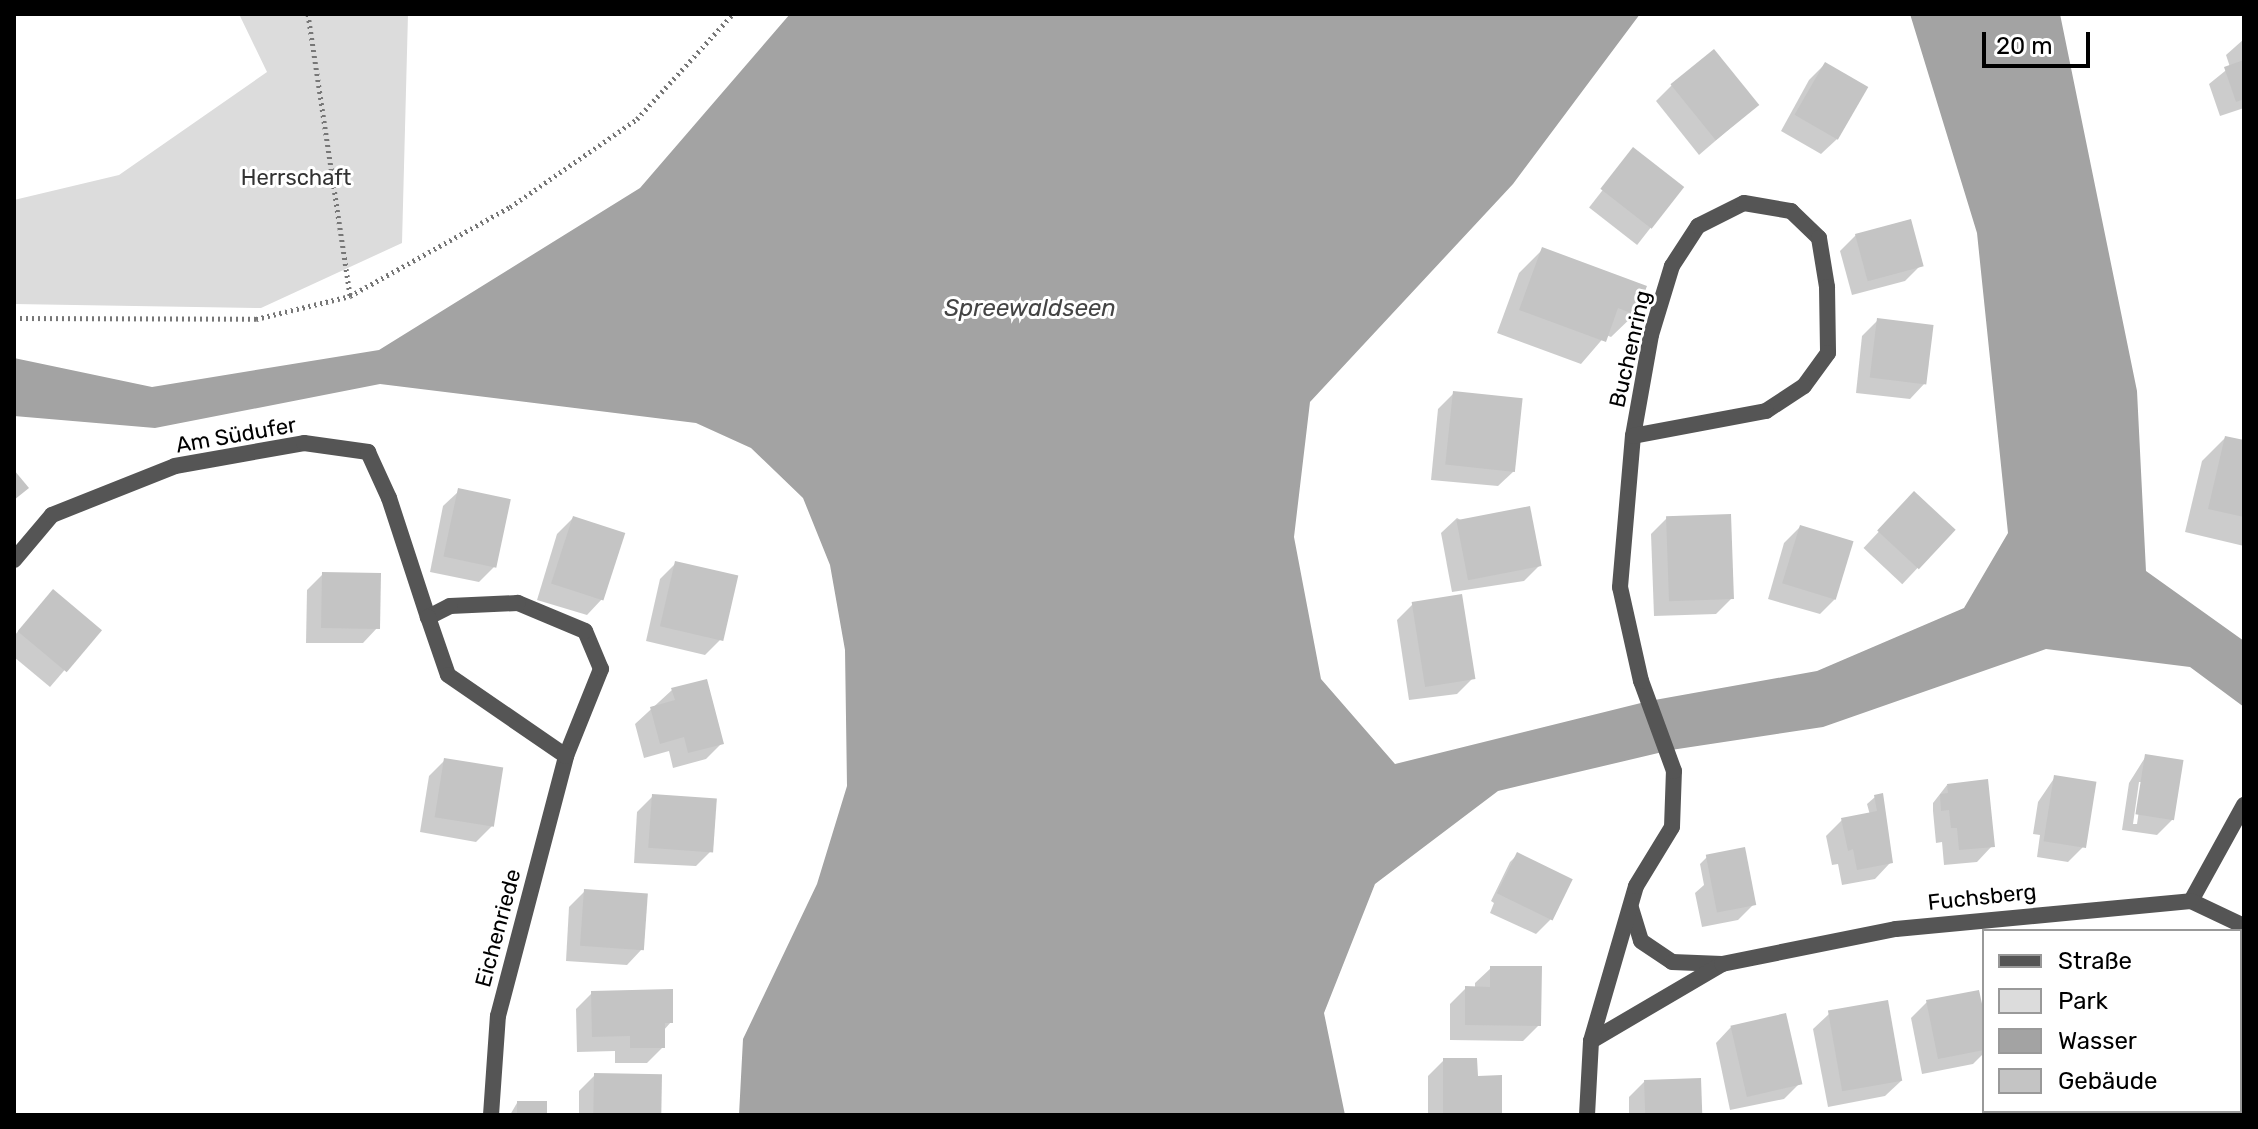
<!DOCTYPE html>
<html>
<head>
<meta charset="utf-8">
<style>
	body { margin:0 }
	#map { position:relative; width:2258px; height:1129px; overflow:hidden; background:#fff; font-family:Rubik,sans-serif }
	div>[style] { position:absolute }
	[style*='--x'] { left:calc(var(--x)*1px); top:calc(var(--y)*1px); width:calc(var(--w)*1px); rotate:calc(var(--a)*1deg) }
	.green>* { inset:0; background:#dcdcdc }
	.water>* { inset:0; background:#a3a3a3 }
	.shadow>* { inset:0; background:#0003; transform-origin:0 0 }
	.building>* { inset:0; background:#c4c4c4; transform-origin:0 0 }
	.path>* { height:5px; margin-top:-2.5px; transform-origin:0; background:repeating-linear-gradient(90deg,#777 0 2px,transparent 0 6px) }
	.street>* { height:16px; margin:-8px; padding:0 8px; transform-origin:8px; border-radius:8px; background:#555 }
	span { translate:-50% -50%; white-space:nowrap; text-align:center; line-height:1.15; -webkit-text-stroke:6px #fff; paint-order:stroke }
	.park-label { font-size:22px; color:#333 }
	.street-label { font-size:22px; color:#000 }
	.water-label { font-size:24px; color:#444; font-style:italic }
	.frame { position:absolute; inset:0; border:16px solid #000; pointer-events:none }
	.legend { position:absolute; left:1982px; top:929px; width:260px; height:184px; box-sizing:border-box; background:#fff; border:2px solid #999; margin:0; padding:10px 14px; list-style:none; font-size:24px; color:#000 }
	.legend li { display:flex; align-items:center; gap:16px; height:40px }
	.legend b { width:40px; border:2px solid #999 }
	.scale { position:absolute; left:1982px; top:32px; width:108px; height:36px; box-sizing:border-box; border:4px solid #000; border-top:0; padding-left:10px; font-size:24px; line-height:28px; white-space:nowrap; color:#000; -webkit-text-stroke:6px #fff; paint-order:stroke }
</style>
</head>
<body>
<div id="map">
	<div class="green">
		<div style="clip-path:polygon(239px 14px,408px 14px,402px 243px,261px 308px,14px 304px,14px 200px,119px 175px,267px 72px)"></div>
	</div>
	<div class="water">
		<div style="clip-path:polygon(790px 14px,1640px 14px,1513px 184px,1310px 402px,1294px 537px,1321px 679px,1395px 764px,1649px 701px,1817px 671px,1964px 608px,2008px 533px,1977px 233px,1910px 14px,2060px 14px,2137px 391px,2146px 571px,2244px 641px,2244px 707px,2190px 667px,2046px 649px,1823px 727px,1671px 750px,1498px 791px,1375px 884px,1324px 1013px,1345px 1115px,739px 1115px,743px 1039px,817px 884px,847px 786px,845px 650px,830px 565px,803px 498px,751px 448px,696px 423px,380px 384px,155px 428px,14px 416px,14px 358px,152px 387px,379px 350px,640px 188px)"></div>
	</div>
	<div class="shadow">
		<div style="clip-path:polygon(2244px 39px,2244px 108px,2220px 116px,2209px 84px,2230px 67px,2226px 55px)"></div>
		<div style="clip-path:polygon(1825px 64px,1837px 139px,1821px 154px,1781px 131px,1809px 80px)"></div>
		<div style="clip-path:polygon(1672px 85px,1757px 105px,1699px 155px,1656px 101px)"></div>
		<div style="left:1634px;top:150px;width:61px;height:73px;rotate:38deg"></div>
		<div style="clip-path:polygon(1856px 235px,1921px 265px,1905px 281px,1852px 295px,1840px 251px)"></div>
		<div style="clip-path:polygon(1542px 250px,1635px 314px,1611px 337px,1606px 335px,1581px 364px,1497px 333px,1519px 273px)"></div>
		<div style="clip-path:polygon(1878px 320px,1925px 383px,1910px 399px,1856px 393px,1862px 336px)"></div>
		<div style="clip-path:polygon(1454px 393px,1514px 471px,1498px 486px,1431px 480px,1438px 409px)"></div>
		<div style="clip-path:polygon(2225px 438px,2244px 442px,2244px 546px,2185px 532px,2202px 461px)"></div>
		<div style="clip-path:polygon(459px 491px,495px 566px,479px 582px,430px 572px,443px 506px)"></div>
		<div style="left:1914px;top:494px;width:53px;height:74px;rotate:43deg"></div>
		<div style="clip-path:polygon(573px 518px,602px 599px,587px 615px,537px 600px,557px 534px)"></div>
		<div style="clip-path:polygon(1457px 518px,1540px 565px,1524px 581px,1452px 592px,1441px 533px)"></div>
		<div style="clip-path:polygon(1667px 518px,1732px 598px,1716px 614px,1654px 616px,1651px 534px)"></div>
		<div style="clip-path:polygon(1800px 527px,1836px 598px,1820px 614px,1768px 599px,1784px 543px)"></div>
		<div style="clip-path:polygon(676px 563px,721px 639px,705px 655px,646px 641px,660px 579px)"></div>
		<div style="clip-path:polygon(323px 574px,378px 627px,363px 643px,306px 643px,307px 590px)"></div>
		<div style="clip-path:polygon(53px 592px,99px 630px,50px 687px,14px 657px,14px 636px)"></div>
		<div style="clip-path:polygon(1413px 604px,1473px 678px,1457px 694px,1409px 700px,1397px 620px)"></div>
		<div style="clip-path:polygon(672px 690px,722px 743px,706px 759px,673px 768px,669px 751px,644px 758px,635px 724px)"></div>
		<div style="clip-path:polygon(evenodd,2146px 756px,2173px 819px,2157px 835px,2122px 830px,2129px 783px,2146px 756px,2139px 782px,2143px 782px,2137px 824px,2133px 824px,2139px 782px)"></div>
		<div style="clip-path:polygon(445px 760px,492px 826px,476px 842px,420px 832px,429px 776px)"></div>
		<div style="clip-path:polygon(2055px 777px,2084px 846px,2068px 862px,2037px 857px,2040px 835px,2033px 834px,2038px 802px)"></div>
		<div style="clip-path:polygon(1947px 785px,1992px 846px,1977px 862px,1944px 865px,1942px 842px,1936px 843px,1933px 811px,1933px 803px)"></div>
		<div style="clip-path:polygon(653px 796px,712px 850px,696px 866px,634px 863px,637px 812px)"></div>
		<div style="clip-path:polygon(1875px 797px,1890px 863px,1875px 879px,1842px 885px,1838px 864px,1832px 865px,1826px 836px,1842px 820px,1870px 815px,1867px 804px)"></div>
		<div style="clip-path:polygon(1517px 855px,1552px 918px,1536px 934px,1490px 913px,1494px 903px,1491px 901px,1510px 862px)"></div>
		<div style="clip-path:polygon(1707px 857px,1754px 904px,1738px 920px,1702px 927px,1695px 893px,1704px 885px,1700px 864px)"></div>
		<div style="clip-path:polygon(585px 891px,642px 949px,627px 965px,566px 961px,569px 907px)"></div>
		<div style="clip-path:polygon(1491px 968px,1539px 1025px,1523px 1041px,1450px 1040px,1450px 1004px,1466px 988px,1475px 988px,1475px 983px)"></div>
		<div style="clip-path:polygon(592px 993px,671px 1022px,663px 1031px,663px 1047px,647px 1063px,615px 1063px,615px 1051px,577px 1052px,576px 1009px)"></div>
		<div style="clip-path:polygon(1927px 1002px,1984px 1024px,1984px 1053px,1973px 1064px,1922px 1074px,1911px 1018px)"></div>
		<div style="clip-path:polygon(1829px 1014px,1901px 1081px,1885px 1096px,1828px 1107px,1813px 1029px)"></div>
		<div style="clip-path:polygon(1731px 1027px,1800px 1083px,1784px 1099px,1730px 1110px,1716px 1043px)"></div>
		<div style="clip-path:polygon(1444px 1060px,1476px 1078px,1499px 1115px,1428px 1115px,1428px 1076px)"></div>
		<div style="clip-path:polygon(595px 1075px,660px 1115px,579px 1115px,579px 1091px)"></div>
		<div style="clip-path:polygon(1645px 1081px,1701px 1115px,1629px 1115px,1629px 1097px)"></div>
		<div style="clip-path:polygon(517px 1103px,545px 1115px,510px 1115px)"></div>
	</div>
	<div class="building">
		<div style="left:1714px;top:49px;width:72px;height:56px;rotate:51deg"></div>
		<div style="clip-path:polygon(2244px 60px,2244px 99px,2236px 102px,2224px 67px)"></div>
		<div style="left:1825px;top:62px;width:50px;height:61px;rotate:30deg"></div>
		<div style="left:1633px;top:147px;width:65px;height:53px;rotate:38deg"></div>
		<div style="left:1911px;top:219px;width:49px;height:58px;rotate:75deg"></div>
		<div style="clip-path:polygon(1542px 247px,1647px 286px,1636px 315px,1618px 308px,1606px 342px,1519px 310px)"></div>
		<div style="left:1877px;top:318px;width:57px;height:60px;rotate:7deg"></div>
		<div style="left:1453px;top:391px;width:70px;height:74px;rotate:6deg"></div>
		<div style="clip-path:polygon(2225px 436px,2244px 440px,2244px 517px,2208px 509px)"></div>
		<div style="clip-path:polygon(14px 470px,29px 488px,14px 500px)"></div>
		<div style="left:458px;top:488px;width:54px;height:70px;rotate:12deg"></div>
		<div style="left:1914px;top:491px;width:57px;height:54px;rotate:43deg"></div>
		<div style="left:1530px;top:506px;width:61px;height:75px;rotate:79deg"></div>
		<div style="left:1731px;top:514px;width:85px;height:65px;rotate:88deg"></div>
		<div style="left:573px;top:516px;width:55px;height:71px;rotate:18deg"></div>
		<div style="left:1800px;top:525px;width:56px;height:61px;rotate:17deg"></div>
		<div style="left:675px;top:561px;width:65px;height:67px;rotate:13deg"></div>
		<div style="left:322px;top:572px;width:59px;height:56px;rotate:1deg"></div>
		<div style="left:53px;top:589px;width:64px;height:55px;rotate:40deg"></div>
		<div style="left:1462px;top:594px;width:86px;height:51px;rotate:81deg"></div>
		<div style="clip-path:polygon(707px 679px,724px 744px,688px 753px,684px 737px,660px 744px,650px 707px,675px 700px,671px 688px)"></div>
		<div style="left:2145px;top:754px;width:39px;height:61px;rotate:9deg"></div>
		<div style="left:444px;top:758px;width:60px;height:60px;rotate:9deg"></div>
		<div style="left:2054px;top:775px;width:43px;height:67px;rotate:9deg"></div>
		<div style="clip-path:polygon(1988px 779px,1995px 847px,1959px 850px,1957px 828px,1951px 828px,1949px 810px,1941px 811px,1940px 794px,1948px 793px,1947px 784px)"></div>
		<div style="clip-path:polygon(1883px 793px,1893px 863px,1857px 870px,1853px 849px,1848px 851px,1841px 818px,1877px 811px,1874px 795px)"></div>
		<div style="left:652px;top:794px;width:65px;height:54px;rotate:4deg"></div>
		<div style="left:1745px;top:847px;width:59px;height:40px;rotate:79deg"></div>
		<div style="left:1517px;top:852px;width:62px;height:46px;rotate:26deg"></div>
		<div style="left:584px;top:889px;width:64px;height:57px;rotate:4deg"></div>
		<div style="clip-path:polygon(1490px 966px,1542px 966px,1541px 1026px,1465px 1025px,1465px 986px,1490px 987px)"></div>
		<div style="clip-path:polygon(673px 989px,673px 1023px,665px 1023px,665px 1048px,630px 1048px,630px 1036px,592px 1037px,591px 991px)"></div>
		<div style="clip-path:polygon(1979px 990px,1984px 1013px,1984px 1050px,1938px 1059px,1926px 1000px)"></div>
		<div style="left:1888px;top:1000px;width:82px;height:61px;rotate:80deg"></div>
		<div style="left:1786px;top:1013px;width:73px;height:57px;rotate:77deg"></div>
		<div style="left:2240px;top:1031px;width:5px;height:63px;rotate:37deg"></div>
		<div style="clip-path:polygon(1443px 1058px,1477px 1058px,1478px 1076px,1502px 1075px,1502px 1115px,1443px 1115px)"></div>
		<div style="left:594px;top:1073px;width:68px;height:42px;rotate:1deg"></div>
		<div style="left:1701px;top:1078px;width:37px;height:57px;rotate:88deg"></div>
		<div style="left:517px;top:1101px;width:30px;height:14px"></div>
	</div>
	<div class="path">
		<div style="--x:308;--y:14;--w:285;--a:81.5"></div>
		<div style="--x:14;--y:318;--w:242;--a:0.2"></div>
		<div style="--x:256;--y:319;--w:97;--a:-13.7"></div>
		<div style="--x:350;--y:296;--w:183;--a:-29.1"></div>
		<div style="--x:510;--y:207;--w:155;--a:-34.7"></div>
		<div style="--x:637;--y:119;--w:142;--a:-47.6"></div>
	</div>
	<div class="street">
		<div style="--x:14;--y:560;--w:59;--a:-49.8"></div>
		<div style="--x:52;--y:515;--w:132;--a:-21.7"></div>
		<div style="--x:175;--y:466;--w:131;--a:-10.1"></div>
		<div style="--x:304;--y:443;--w:65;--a:8"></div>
		<div style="--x:368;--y:452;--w:51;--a:65.5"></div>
		<div style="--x:389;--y:498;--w:125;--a:71.9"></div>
		<div style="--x:2191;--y:901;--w:110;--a:-61.1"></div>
		<div style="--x:1631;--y:908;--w:34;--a:73"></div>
		<div style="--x:1641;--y:941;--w:37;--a:34"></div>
		<div style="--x:1672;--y:962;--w:50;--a:2.3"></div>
		<div style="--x:1591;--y:1041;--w:152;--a:-30.4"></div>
		<div style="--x:1722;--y:964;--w:177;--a:-11.4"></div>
		<div style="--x:1896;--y:929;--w:296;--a:-5.4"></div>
		<div style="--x:2191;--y:901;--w:59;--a:25.3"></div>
		<div style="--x:491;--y:1115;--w:99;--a:-86"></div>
		<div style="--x:498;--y:1016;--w:269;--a:-75.3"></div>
		<div style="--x:566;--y:756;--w:94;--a:-68.1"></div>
		<div style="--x:601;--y:669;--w:41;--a:-112.8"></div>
		<div style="--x:585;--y:631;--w:73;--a:-157.3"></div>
		<div style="--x:518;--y:603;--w:68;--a:177.5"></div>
		<div style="--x:450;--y:606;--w:25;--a:153"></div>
		<div style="--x:428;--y:617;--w:61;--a:71"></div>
		<div style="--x:448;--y:675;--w:143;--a:34.5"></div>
		<div style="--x:1587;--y:1115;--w:74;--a:-86.9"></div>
		<div style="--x:1591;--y:1041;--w:161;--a:-73.8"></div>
		<div style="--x:1636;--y:886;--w:69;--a:-58.6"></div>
		<div style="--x:1672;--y:827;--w:56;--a:-88"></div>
		<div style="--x:1674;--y:771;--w:96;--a:-110.1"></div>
		<div style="--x:1641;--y:681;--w:96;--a:-102.6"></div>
		<div style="--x:1620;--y:587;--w:152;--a:-85.1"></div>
		<div style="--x:1633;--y:436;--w:103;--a:-79.9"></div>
		<div style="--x:1651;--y:335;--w:72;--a:-73.1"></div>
		<div style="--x:1672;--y:266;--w:48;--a:-57"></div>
		<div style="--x:1698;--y:226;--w:51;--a:-26.6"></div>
		<div style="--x:1744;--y:203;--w:48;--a:9.7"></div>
		<div style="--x:1791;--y:211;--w:39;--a:44"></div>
		<div style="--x:1819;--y:238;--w:50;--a:80.7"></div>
		<div style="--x:1827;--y:287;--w:66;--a:89.1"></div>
		<div style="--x:1828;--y:353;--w:41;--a:126"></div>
		<div style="--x:1804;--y:386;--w:45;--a:146.7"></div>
		<div style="--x:1766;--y:411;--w:135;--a:169.4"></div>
	</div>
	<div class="park-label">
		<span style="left:296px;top:178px">Herrschaft</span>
	</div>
	<div class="street-label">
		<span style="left:1630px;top:349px;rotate:-77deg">Buchenring</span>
		<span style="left:236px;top:435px;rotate:-10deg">Am Südufer</span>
		<span style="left:1982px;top:897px;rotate:-6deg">Fuchsberg</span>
		<span style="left:498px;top:928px;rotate:-75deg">Eichenriede</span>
	</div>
	<div class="water-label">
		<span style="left:1030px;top:309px">Spreewaldseen</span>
	</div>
	<div class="frame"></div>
	<ul class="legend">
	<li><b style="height:10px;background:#555"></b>Straße</li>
	<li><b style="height:22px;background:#dcdcdc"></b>Park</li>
	<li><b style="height:22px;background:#a3a3a3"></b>Wasser</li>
	<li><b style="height:22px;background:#c4c4c4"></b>Gebäude</li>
	</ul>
	<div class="scale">20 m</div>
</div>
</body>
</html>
